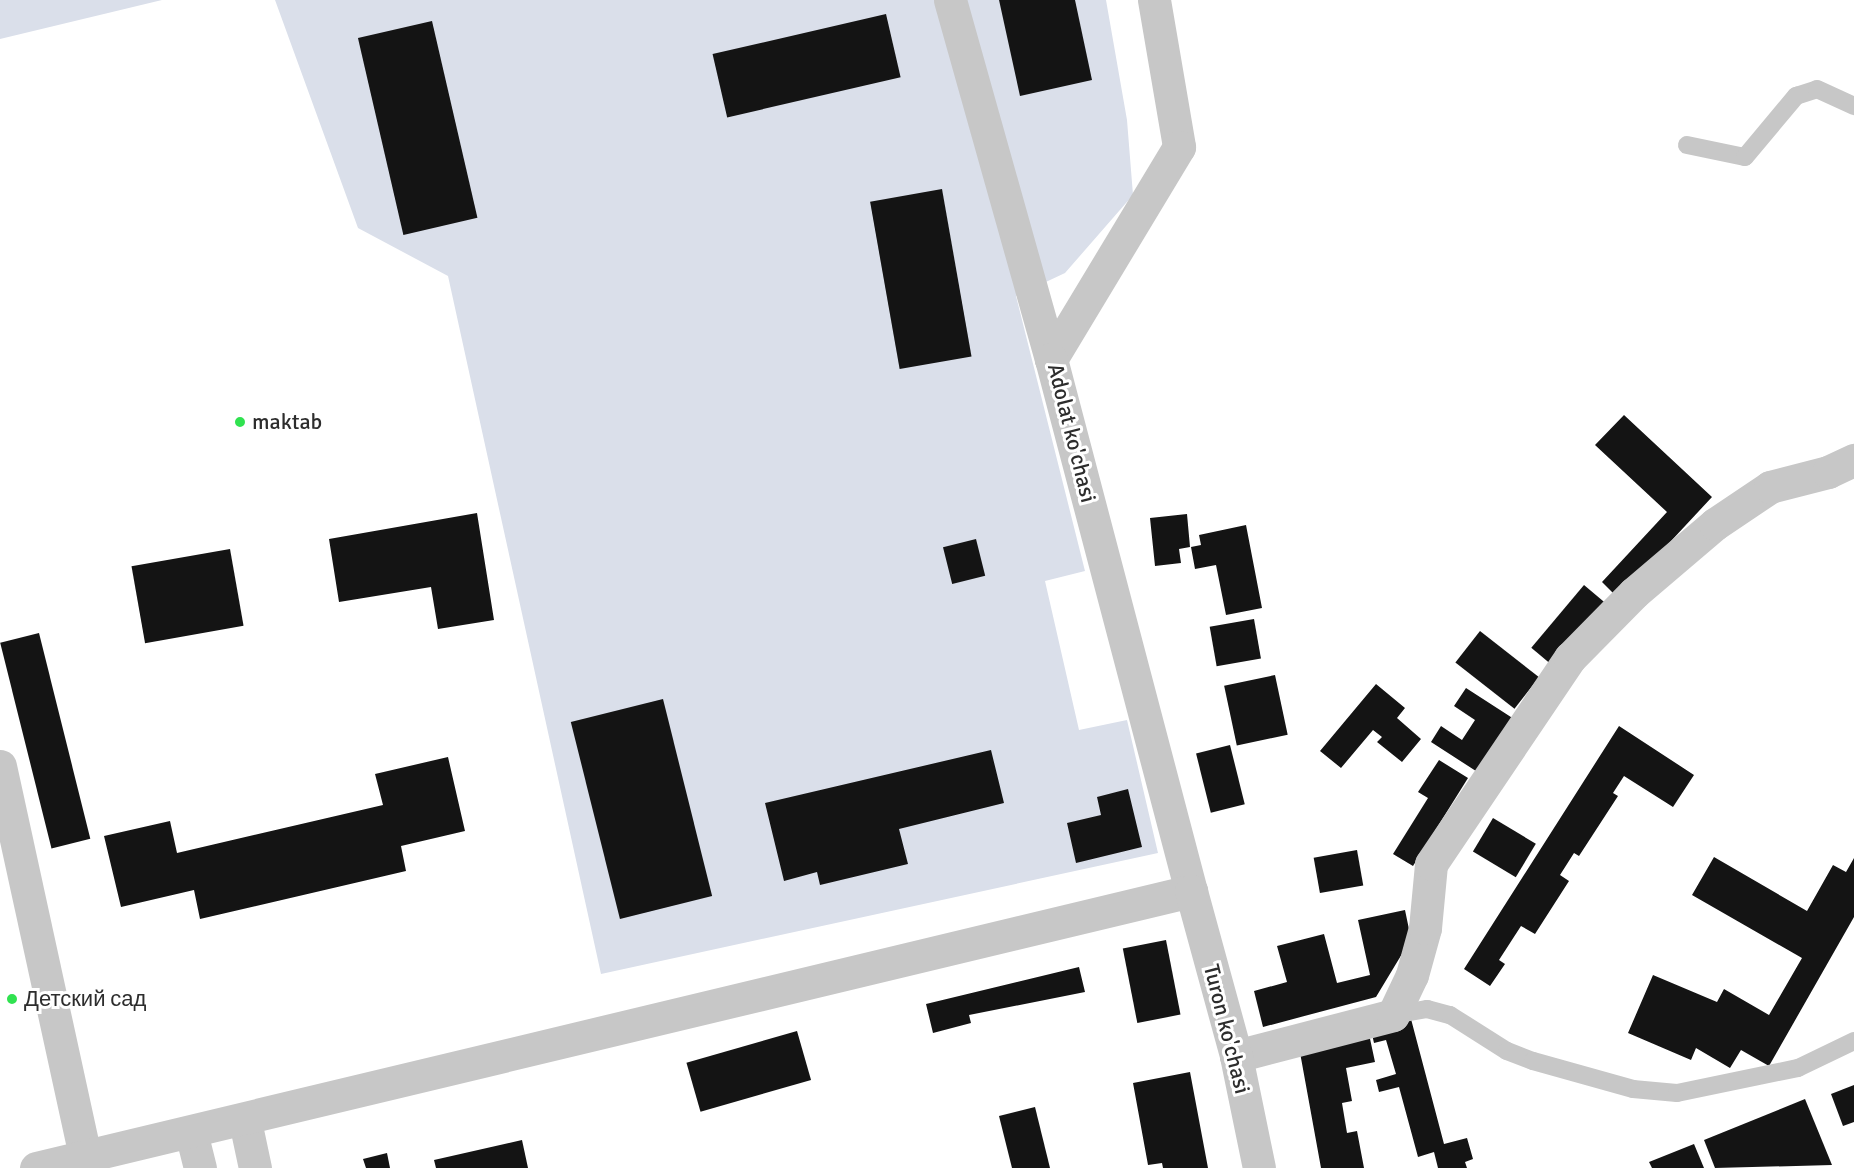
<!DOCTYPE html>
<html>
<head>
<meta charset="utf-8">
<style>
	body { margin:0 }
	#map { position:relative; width:1854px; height:1168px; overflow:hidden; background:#fff; font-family:Signika,sans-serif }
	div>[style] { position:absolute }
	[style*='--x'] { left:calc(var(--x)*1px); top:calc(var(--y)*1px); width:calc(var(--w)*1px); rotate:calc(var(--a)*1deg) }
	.green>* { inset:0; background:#dadfea }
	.building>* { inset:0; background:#141414; transform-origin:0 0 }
	.service>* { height:18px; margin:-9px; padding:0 9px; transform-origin:9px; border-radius:9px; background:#c7c7c7 }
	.minor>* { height:33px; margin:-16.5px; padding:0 16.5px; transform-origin:16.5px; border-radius:16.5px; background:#c7c7c7 }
	.tertiary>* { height:33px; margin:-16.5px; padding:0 16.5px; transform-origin:16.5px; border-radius:16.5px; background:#c7c7c7 }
	.dots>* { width:16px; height:16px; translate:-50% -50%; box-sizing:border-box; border:3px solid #fff; border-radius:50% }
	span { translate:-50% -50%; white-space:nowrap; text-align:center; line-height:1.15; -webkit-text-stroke:6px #fff; paint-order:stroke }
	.poi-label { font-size:22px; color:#2d2d2d }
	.left { translate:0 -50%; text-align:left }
	.street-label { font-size:22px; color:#2d2d2d }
</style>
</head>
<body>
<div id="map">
	<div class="green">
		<div style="clip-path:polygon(0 0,162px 0,0 39px)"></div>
		<div style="clip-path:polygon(275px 0,1106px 0,1127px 120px,1133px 195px,1065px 273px,1016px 296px,1085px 571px,1045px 581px,1079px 730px,1127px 720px,1158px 853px,601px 974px,448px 276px,358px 228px)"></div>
	</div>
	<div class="building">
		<div style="clip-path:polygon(999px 0,1075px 0,1092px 80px,1020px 96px)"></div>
		<div style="left:886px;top:14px;width:65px;height:178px;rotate:77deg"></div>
		<div style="left:432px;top:21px;width:202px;height:76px;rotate:77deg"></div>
		<div style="left:942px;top:189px;width:170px;height:73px;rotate:80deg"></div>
		<div style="clip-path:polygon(1624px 415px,1712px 497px,1618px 598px,1602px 582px,1667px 512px,1595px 445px)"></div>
		<div style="clip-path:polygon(477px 513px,494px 620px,438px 629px,431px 587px,339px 602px,329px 539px)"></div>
		<div style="clip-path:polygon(1187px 514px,1190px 547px,1179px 549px,1181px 563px,1155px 566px,1150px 518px)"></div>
		<div style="clip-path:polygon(1246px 525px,1262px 608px,1226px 615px,1216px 565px,1195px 569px,1191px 547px,1201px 545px,1199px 535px)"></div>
		<div style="left:976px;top:539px;width:38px;height:34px;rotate:76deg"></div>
		<div style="left:230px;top:549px;width:78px;height:100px;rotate:80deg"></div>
		<div style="left:1584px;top:585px;width:33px;height:82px;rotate:40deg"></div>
		<div style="left:1254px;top:619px;width:40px;height:45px;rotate:80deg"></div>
		<div style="left:1480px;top:631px;width:75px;height:40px;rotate:38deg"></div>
		<div style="left:39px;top:633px;width:212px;height:40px;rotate:76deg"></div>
		<div style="left:1275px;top:675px;width:61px;height:52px;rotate:78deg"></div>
		<div style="clip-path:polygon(1376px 684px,1405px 708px,1397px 718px,1421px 739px,1402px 762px,1377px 742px,1382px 737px,1373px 730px,1341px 768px,1320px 751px)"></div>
		<div style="clip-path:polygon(1466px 688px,1514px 719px,1479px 773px,1431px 742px,1441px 726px,1462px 740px,1475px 720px,1454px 706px)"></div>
		<div style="left:663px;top:699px;width:203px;height:95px;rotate:76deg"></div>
		<div style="clip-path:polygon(1619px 726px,1694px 775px,1673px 807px,1624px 776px,1613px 793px,1618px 796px,1579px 856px,1574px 853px,1560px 875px,1569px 881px,1535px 934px,1521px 926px,1499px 960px,1505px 964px,1490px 986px,1464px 969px)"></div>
		<div style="left:1230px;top:745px;width:61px;height:35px;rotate:76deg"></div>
		<div style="clip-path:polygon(991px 750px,1004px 803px,899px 829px,908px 864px,820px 885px,817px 872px,784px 881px,765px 803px)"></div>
		<div style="clip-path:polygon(448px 757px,465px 831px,401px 846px,406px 871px,200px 919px,194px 890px,121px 907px,104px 836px,170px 821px,177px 853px,383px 805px,375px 774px)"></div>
		<div style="clip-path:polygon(1439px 760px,1468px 778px,1413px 866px,1393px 854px,1428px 798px,1418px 792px)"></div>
		<div style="clip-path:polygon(1128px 789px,1142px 847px,1076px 863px,1067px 823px,1101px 815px,1097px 797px)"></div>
		<div style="left:1493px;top:818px;width:50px;height:39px;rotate:31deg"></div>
		<div style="left:1357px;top:850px;width:36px;height:44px;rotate:80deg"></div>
		<div style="clip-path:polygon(1714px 857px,1807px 911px,1833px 865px,1846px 872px,1854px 858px,1854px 917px,1769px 1066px,1741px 1050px,1730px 1068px,1696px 1048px,1691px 1060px,1628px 1033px,1653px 975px,1717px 1002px,1724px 989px,1769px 1015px,1802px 958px,1692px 895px)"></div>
		<div style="clip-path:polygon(1405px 910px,1411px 939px,1376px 997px,1263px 1027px,1254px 991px,1287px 982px,1277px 946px,1324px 934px,1337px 983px,1370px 975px,1358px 920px)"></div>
		<div style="left:1166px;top:940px;width:76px;height:44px;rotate:79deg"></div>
		<div style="clip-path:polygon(1079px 967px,1085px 992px,969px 1015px,971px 1023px,933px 1033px,926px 1004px)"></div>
		<div style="clip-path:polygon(1411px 1019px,1444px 1144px,1467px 1138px,1473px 1159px,1465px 1162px,1467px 1168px,1438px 1168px,1434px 1152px,1418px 1157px,1399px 1087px,1379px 1092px,1376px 1080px,1396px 1074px,1386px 1040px,1374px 1043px,1371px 1030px)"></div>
		<div style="left:797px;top:1031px;width:51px;height:115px;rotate:74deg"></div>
		<div style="clip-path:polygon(1369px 1034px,1375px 1062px,1346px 1068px,1352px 1101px,1342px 1103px,1347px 1133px,1357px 1131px,1364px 1168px,1321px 1168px,1299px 1047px)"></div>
		<div style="clip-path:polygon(1190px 1072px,1208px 1168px,1163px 1168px,1162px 1163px,1148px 1165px,1133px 1083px)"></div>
		<div style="clip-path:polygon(1854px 1085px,1854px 1122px,1843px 1126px,1831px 1094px)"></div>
		<div style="clip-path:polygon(1805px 1099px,1832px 1165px,1715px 1168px,1704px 1140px)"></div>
		<div style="clip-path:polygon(1035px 1107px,1050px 1168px,1012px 1168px,999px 1116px)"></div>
		<div style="clip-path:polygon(522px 1140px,528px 1168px,436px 1168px,434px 1160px)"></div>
		<div style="clip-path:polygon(1694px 1144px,1704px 1168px,1652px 1168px,1649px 1162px)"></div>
		<div style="clip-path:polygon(387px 1153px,390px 1168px,366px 1168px,363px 1159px)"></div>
	</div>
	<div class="service">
		<div style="--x:1687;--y:145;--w:59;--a:11.7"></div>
		<div style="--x:1745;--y:157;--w:80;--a:-50.1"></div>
		<div style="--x:1796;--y:96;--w:22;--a:-18"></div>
		<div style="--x:1817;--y:89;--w:41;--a:24.7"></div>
		<div style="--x:1393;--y:1015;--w:35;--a:-10"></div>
		<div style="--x:1427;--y:1009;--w:24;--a:15"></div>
		<div style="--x:1450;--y:1015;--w:67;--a:32.3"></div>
		<div style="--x:1507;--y:1051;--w:28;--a:21"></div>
		<div style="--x:1533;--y:1061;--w:104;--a:15.6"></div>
		<div style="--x:1633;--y:1089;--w:44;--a:5.2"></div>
		<div style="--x:1677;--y:1093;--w:124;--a:-11.7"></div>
		<div style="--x:1798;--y:1068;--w:62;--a:-25.7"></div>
	</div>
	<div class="minor">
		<div style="--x:950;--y:0;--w:373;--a:74.3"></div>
		<div style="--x:1154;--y:0;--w:149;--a:80.3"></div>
		<div style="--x:1179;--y:147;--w:248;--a:121.1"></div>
		<div style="--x:1051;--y:359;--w:550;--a:75.26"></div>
		<div style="--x:0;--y:766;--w:399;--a:77.7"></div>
		<div style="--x:1236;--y:1056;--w:162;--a:-14.6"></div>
		<div style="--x:1393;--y:1015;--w:44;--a:-64.6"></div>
		<div style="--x:1412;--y:975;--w:49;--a:-74.5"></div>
		<div style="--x:1425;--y:928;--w:64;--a:-84.6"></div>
		<div style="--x:1431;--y:864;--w:249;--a:-56"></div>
		<div style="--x:1570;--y:658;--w:91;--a:-45.4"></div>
		<div style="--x:1634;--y:593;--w:106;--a:-40.4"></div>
		<div style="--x:1715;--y:524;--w:66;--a:-33.9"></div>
		<div style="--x:1770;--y:487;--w:60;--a:-14.5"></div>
		<div style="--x:1828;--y:472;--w:29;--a:-25"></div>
		<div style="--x:245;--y:1121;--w:48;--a:78"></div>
		<div style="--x:191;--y:1132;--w:37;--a:76"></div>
	</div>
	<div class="tertiary">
		<div style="--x:36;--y:1168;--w:1188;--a:-13.49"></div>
		<div style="--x:1191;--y:891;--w:171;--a:74.7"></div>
		<div style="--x:1236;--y:1056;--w:114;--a:78.4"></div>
	</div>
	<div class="dots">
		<div style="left:240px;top:422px;background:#30e250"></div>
		<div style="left:12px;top:999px;background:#30e250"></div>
	</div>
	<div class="poi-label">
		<span class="left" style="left:252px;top:422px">maktab</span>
		<span class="left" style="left:24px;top:999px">Детский сад</span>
	</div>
	<div class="street-label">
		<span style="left:1072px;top:433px;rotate:76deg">Adolat ko'chasi</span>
		<span style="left:1227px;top:1029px;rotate:76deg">Turon ko'chasi</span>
	</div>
</div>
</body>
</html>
